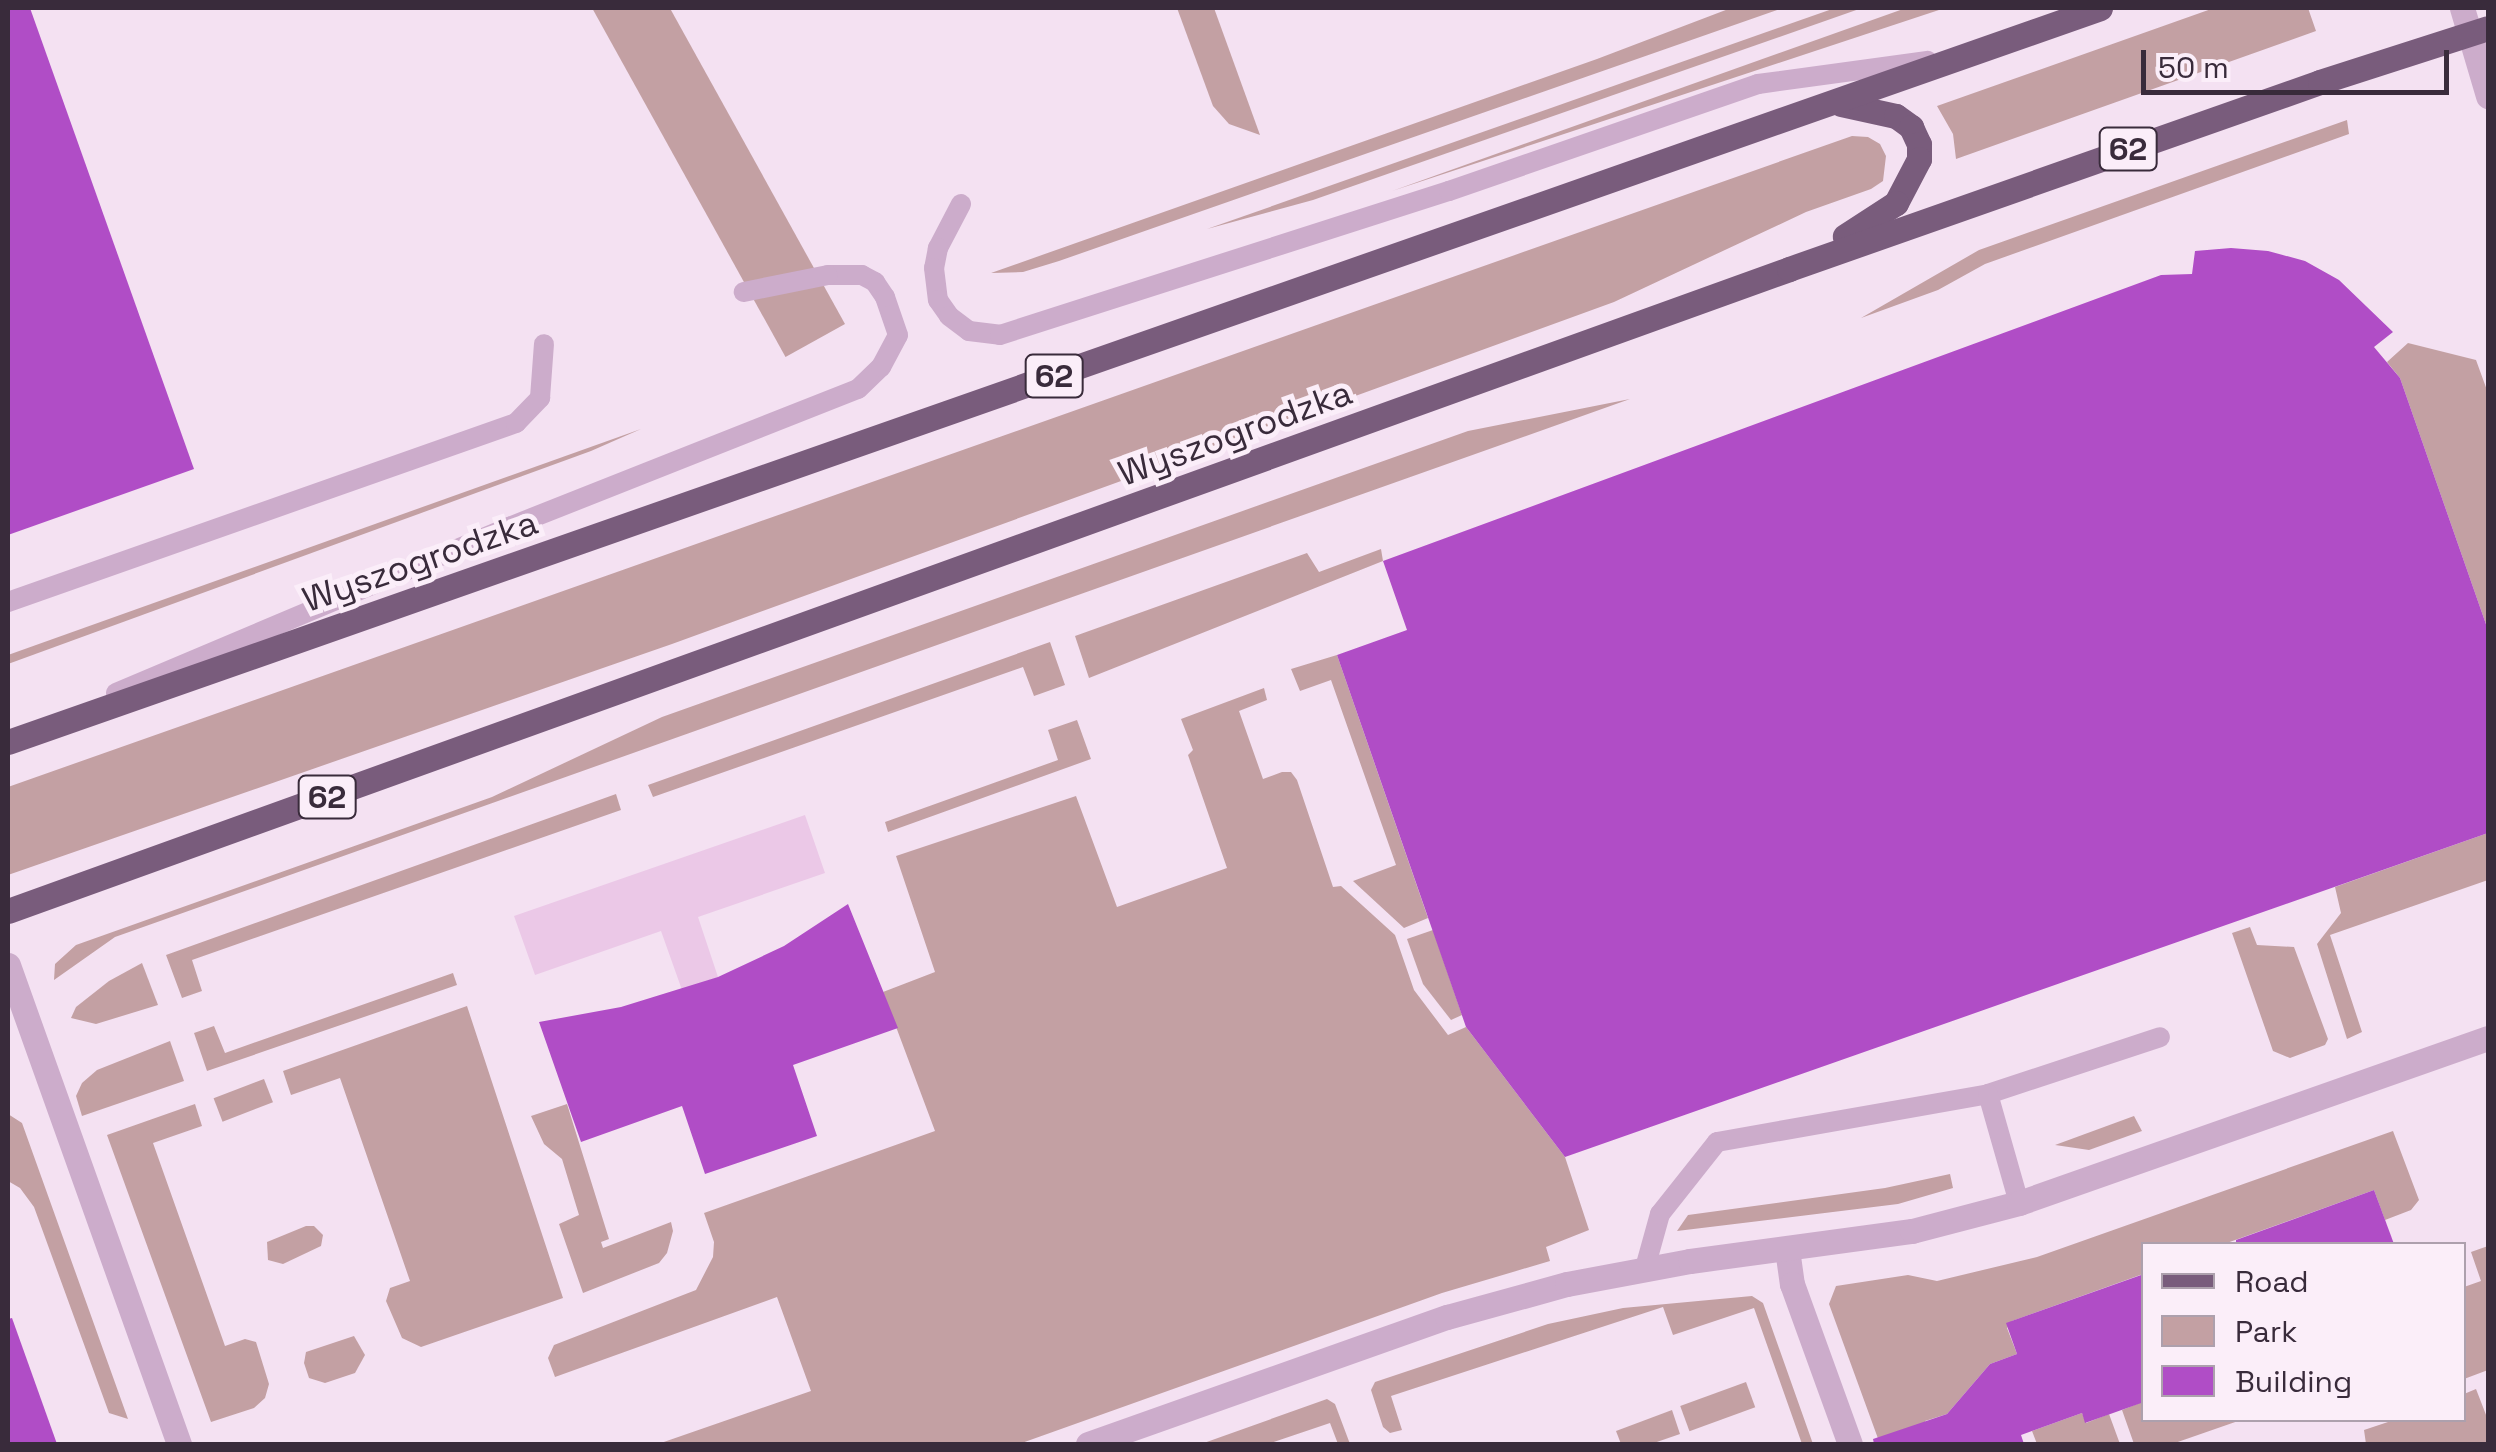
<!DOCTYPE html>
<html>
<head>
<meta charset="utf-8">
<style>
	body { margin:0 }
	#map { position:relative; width:2496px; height:1452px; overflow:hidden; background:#f4e1f2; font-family:"Space Grotesk",sans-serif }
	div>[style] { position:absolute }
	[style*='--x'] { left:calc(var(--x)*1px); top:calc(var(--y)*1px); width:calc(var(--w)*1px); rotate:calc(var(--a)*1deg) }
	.green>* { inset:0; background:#c3a0a3; transform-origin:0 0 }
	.plaza>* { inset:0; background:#ebc8e7 }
	.building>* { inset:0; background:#b04dc6 }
	.service>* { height:20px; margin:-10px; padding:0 10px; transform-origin:10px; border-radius:10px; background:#ccaccb }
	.minor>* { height:25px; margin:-12.5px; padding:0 12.5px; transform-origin:12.5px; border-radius:12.5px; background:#ccaccb }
	.tertiary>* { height:25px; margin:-12.5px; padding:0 12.5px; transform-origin:12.5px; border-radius:12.5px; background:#ccaccb }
	.primary>* { height:25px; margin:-12.5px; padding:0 12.5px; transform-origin:12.5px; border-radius:12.5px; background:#795c7c }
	span { translate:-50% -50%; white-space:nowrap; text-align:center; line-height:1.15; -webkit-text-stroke:10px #fbeef9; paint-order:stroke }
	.shield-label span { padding:2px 8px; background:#fbeef9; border:2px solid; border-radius:8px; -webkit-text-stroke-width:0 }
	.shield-label { font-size:32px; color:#392b3b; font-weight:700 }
	.street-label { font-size:35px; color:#392b3b }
	.frame { position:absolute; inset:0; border:10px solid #392b3b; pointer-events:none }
	.legend { position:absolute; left:2141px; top:1242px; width:325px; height:180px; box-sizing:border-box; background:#fbeef9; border:2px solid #ada0ad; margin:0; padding:12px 18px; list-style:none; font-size:30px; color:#392b3b }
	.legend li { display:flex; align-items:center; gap:20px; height:50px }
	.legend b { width:50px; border:2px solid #ada0ad }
	.scale { position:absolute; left:2141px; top:50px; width:308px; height:45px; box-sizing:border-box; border:5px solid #392b3b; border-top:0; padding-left:12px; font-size:30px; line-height:35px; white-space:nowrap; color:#392b3b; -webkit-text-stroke:8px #fbeef9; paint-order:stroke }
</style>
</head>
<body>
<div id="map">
	<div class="green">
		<div style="clip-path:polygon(1177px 8px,1214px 8px,1260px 135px,1229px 124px,1213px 106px)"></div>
		<div style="clip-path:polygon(1731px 8px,1783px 8px,1059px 261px,1023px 272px,991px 273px,1597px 59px)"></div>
		<div style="clip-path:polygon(1835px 8px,1862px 8px,1313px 200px,1207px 229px)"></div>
		<div style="clip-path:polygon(1906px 8px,1945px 8px,1392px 191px)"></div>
		<div style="clip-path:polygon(2214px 8px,2308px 8px,2316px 31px,1956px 159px,1953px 134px,1937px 106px)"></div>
		<div style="clip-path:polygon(2347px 120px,2349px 134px,1985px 264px,1938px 290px,1861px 318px,1979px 250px)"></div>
		<div style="clip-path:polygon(1852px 136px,1868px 137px,1880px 144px,1886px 156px,1883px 181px,1871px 189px,1806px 212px,1614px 302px,672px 644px,8px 875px,8px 787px)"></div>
		<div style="left:845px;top:324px;width:68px;height:888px;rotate:151deg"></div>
		<div style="clip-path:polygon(2408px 343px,2476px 360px,2488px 393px,2488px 630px,2400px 378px,2387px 362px)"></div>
		<div style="clip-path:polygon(1630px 399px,115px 937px,54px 980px,55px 964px,76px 945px,492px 797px,662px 717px,1468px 431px)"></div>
		<div style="clip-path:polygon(641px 429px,591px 451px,8px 664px,8px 655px)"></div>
		<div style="clip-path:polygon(1381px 549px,1383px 561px,1089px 678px,1075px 636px,1307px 553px,1319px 572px)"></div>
		<div style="clip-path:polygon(1050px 642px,1065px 685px,1034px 696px,1023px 667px,653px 797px,648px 785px)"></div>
		<div style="clip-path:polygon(1337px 655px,1428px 918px,1404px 928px,1353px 881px,1396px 865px,1331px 680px,1300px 691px,1291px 669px)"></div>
		<div style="clip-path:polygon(1264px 688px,1267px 700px,1239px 711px,1263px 779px,1282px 772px,1291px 772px,1297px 780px,1333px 887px,1341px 886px,1395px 935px,1414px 990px,1448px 1035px,1466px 1027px,1565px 1157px,1589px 1230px,1546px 1247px,1550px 1261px,1442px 1293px,1019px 1444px,658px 1444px,811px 1391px,777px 1297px,555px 1377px,548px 1358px,554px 1345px,696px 1290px,713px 1257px,714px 1242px,704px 1213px,935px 1131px,883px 992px,935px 972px,896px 856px,1076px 796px,1117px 907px,1227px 868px,1188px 755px,1193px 750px,1181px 719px)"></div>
		<div style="clip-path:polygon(1077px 720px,1091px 759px,888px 832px,885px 822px,1058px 760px,1048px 730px)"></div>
		<div style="clip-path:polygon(616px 794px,621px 810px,192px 960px,202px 991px,182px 998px,166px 955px)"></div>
		<div style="clip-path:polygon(2488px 833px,2488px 880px,2330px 935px,2362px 1032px,2347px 1039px,2317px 944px,2341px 913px,2335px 887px)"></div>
		<div style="clip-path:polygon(2250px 927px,2257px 945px,2294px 947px,2328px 1039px,2325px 1045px,2290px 1058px,2273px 1051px,2232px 933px)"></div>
		<div style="clip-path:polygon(1433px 930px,1462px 1015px,1451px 1020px,1423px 984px,1407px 939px)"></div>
		<div style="clip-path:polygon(142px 963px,158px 1005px,96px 1024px,71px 1018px,76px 1007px,109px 981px)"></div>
		<div style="clip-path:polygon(453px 973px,457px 985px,207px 1071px,194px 1033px,214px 1026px,225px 1053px)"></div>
		<div style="clip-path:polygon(467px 1006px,563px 1298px,421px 1347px,402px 1338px,386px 1301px,390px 1288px,410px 1281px,340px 1078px,291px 1095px,283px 1071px)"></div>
		<div style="clip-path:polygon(170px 1041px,184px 1081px,82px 1116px,76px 1096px,82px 1083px,97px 1070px)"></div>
		<div style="left:264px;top:1079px;width:25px;height:54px;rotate:69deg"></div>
		<div style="clip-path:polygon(195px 1104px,202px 1126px,153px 1143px,225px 1346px,245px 1339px,256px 1342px,269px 1384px,265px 1398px,254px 1408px,211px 1422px,107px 1135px)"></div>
		<div style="clip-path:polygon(567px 1104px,609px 1239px,601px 1242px,603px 1248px,671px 1222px,673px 1231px,667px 1253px,659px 1263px,583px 1293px,559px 1224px,579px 1215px,562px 1159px,544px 1144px,531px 1116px)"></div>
		<div style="clip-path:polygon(8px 1114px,22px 1123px,128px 1419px,109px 1413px,34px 1207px,20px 1188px,8px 1181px)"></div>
		<div style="clip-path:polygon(2134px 1116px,2142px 1131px,2089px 1150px,2055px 1145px)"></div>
		<div style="clip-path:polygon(2393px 1131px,2419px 1200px,2411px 1210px,2385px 1220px,2374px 1190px,2224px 1244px,2144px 1244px,2143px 1274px,2012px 1321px,2007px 1328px,2017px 1354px,1990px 1364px,1947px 1414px,1925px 1421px,1933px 1444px,1880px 1444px,1829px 1304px,1836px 1286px,1908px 1275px,1937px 1281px,2037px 1257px)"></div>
		<div style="clip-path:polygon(1950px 1174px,1953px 1188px,1898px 1204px,1677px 1231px,1688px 1215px,1885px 1188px)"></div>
		<div style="clip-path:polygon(306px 1226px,314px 1226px,323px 1235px,321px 1246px,283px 1264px,268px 1260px,267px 1242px)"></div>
		<div style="clip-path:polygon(2488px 1246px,2488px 1370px,2464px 1379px,2464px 1287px,2481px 1281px,2471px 1252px)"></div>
		<div style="clip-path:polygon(1752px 1296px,1763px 1303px,1813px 1444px,1802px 1444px,1754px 1308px,1673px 1335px,1663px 1307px,1391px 1396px,1402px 1430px,1390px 1433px,1383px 1427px,1371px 1390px,1375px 1382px,1548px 1324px,1623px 1308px)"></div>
		<div style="clip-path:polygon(354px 1336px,365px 1355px,355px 1373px,325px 1383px,309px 1378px,304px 1363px,306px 1352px)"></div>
		<div style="left:1746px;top:1382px;width:27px;height:70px;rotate:70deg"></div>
		<div style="clip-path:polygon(2476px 1389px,2488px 1420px,2488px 1444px,2366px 1444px,2364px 1430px,2394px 1420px,2464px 1420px,2464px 1394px)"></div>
		<div style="clip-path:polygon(2143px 1391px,2144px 1420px,2241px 1420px,2172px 1444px,2134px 1444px,2122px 1410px,2142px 1402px)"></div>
		<div style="clip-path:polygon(1327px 1399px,1335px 1404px,1350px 1444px,1338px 1444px,1330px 1423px,1268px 1444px,1201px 1444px)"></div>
		<div style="clip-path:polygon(1672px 1410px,1680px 1434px,1651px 1444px,1621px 1444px,1616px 1431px)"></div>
		<div style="clip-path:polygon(2082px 1413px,2086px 1423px,2109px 1414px,2120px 1444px,2037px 1444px,2032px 1431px)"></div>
	</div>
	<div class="plaza">
		<div style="clip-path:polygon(805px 815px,825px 873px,698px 917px,718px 977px,682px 990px,661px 931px,535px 975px,514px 916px)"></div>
	</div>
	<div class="building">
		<div style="clip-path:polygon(8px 8px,30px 8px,194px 469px,8px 535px)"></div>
		<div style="clip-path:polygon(2231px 248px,2268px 251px,2305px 261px,2339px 280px,2393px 332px,2374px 347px,2400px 378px,2488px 630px,2488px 833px,1565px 1157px,1466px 1027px,1337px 655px,1407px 630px,1383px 561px,2161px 275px,2192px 274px,2195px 251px)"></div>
		<div style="clip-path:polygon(848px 904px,898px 1028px,793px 1065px,817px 1136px,705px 1174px,682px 1106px,581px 1142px,539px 1022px,621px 1007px,718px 977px,784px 946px)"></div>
		<div style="clip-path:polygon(2374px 1190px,2394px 1244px,2236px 1244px,2236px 1240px)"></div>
		<div style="clip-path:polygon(2144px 1274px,2144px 1402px,2085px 1423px,2082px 1413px,2021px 1435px,2024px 1444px,1874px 1444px,1873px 1439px,1947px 1414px,1990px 1364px,2017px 1354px,2006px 1323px)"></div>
		<div style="clip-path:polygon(12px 1318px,57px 1444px,8px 1444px,8px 1319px)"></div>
	</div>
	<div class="service">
		<div style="--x:961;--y:204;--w:50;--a:117.6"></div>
		<div style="--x:938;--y:248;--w:20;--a:101"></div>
		<div style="--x:934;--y:268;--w:32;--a:83"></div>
		<div style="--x:938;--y:300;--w:19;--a:55"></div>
		<div style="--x:949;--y:316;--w:25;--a:37"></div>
		<div style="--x:969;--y:331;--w:31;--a:7"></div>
		<div style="--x:1000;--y:335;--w:472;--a:-17.8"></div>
		<div style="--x:1449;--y:191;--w:327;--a:-19.1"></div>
		<div style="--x:1758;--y:84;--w:171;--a:-7.8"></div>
		<div style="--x:8;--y:602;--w:539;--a:-19.41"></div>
		<div style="--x:516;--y:423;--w:35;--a:-46"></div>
		<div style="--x:540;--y:398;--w:54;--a:-85.8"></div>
		<div style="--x:116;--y:693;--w:427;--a:-22.9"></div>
		<div style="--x:509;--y:527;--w:375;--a:-21.6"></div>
		<div style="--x:858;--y:389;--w:32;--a:-44"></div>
		<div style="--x:881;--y:367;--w:36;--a:-62"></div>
		<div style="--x:898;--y:335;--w:40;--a:-108.9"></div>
		<div style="--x:885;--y:297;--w:18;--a:-124"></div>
		<div style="--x:875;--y:282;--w:15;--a:-152"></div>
		<div style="--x:862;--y:275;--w:34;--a:180"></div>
		<div style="--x:828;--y:275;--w:86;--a:168.6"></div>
		<div style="--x:1988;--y:1094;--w:181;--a:-18.3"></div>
		<div style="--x:1645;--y:1268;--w:56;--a:-74.5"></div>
		<div style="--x:1660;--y:1214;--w:92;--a:-51.6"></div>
		<div style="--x:1717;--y:1142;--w:275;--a:-10"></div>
		<div style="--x:1988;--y:1094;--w:113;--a:74.1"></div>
	</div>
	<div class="minor">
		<div style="--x:8;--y:965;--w:509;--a:70.35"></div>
		<div style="--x:1787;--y:1249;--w:35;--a:82"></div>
		<div style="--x:1792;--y:1284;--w:170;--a:70.1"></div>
		<div style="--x:1088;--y:1444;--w:381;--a:-19.5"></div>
		<div style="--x:1447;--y:1317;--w:124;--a:-15.4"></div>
		<div style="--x:1567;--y:1284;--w:125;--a:-10.6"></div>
		<div style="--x:1690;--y:1261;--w:224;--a:-7.7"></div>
		<div style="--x:1912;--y:1231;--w:111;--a:-14.7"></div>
		<div style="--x:2019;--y:1203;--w:497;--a:-19.4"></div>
	</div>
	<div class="tertiary">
		<div style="--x:2462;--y:8;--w:92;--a:73.5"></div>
	</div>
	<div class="primary">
		<div style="--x:1841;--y:104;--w:56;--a:12.3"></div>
		<div style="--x:1896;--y:116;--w:19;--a:36"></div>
		<div style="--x:1911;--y:127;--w:19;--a:65"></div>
		<div style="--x:1919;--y:144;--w:15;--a:90"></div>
		<div style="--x:1919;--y:159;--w:50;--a:117.6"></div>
		<div style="--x:1896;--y:203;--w:61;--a:147.1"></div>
		<div style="--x:8;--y:742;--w:2217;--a:-19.33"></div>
		<div style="--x:8;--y:911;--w:1893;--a:-19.82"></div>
		<div style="--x:1789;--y:269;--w:563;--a:-19.4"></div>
		<div style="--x:2320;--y:82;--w:176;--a:-17.8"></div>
	</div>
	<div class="shield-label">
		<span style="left:2128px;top:149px">62</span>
		<span style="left:1054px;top:376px">62</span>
		<span style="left:327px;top:797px">62</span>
	</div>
	<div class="street-label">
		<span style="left:1235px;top:433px;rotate:-20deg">Wyszogrodzka</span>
		<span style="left:420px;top:561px;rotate:-19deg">Wyszogrodzka</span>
	</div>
	<div class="frame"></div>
	<ul class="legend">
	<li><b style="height:12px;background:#795c7c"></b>Road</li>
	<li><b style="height:28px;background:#c3a0a3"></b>Park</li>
	<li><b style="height:28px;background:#b04dc6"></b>Building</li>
	</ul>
	<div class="scale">50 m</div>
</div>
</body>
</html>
